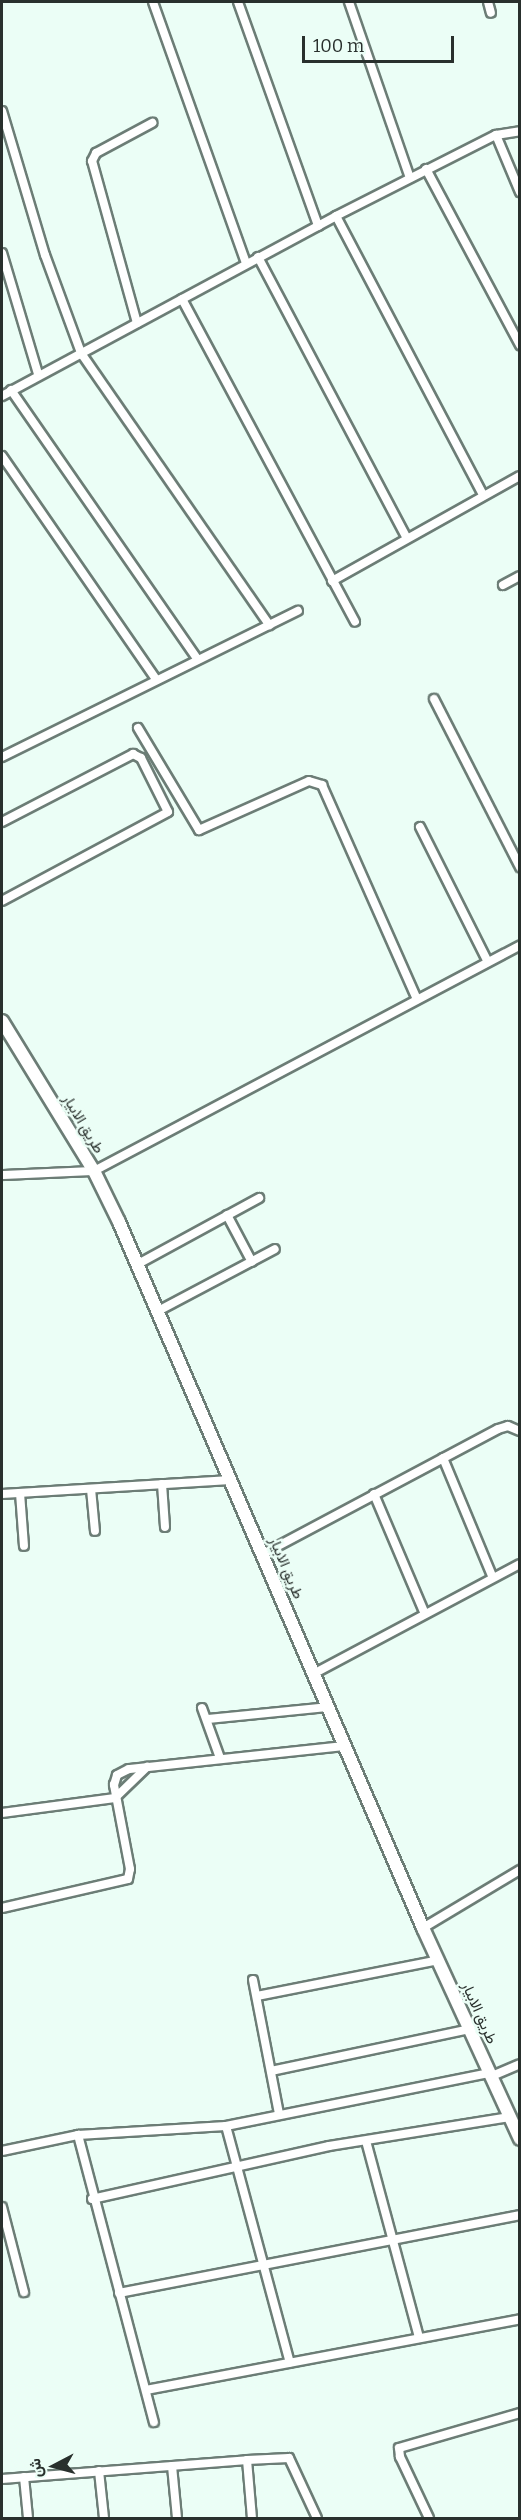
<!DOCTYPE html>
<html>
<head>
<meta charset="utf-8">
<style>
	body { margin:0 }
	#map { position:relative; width:521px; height:2520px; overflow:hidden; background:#ebfef6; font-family:Bitter,Vazirmatn,serif }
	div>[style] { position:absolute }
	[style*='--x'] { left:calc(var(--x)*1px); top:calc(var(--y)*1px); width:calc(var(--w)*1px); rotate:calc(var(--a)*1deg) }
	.roads { filter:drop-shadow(2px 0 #6c7d76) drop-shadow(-2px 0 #6c7d76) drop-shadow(0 2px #6c7d76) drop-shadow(0 -2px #6c7d76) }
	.minor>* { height:8px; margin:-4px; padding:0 4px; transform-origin:4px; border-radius:4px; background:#fff }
	.secondary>* { height:12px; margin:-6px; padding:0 6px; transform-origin:6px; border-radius:6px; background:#fff }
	span { translate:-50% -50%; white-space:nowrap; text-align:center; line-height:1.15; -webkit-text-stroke:5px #ebfef6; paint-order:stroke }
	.street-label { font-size:15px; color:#29302d }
	.frame { position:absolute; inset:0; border:3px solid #29302d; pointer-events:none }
	.north { position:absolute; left:24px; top:2436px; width:60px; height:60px; -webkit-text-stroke:4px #ebfef6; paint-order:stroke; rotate:264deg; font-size:16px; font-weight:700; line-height:24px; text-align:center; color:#29302d }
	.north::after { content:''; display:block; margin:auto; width:21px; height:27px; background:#29302d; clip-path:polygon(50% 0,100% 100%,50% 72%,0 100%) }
	.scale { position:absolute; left:302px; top:36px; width:152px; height:27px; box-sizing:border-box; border:3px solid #29302d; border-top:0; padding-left:8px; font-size:18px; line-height:21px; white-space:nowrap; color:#29302d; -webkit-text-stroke:4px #ebfef6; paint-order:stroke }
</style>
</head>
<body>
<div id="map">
	<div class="roads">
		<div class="minor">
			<div style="--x:153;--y:2;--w:277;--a:70.4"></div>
			<div style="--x:238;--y:2;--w:238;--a:70.3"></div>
			<div style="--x:349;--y:2;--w:186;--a:70.9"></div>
			<div style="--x:488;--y:2;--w:11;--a:75"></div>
			<div style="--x:2;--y:111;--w:150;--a:73.4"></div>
			<div style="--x:45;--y:255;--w:104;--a:69.8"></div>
			<div style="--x:81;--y:353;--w:331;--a:55.3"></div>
			<div style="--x:496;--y:135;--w:24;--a:-9"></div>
			<div style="--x:426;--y:169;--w:200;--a:61.9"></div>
			<div style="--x:336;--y:216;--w:315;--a:62.2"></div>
			<div style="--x:2;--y:253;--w:126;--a:73.4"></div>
			<div style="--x:258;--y:257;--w:318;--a:62.1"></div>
			<div style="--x:182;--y:299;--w:366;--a:61.8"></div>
			<div style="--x:137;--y:323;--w:168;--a:-105.5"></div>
			<div style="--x:92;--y:161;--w:9;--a:-63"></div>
			<div style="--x:96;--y:153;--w:64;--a:-28.2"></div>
			<div style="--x:11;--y:390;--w:327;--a:55.3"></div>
			<div style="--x:2;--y:396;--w:379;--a:-28.3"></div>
			<div style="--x:336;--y:216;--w:179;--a:-26.9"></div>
			<div style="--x:496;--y:135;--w:62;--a:67.2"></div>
			<div style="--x:2;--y:456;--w:271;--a:55.4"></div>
			<div style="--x:332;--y:581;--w:215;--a:-29.2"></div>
			<div style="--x:503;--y:585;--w:19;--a:-28"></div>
			<div style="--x:434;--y:699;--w:189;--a:62.9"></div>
			<div style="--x:138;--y:728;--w:119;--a:59.1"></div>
			<div style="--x:199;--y:830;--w:120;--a:-24"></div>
			<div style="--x:309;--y:781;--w:14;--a:17"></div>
			<div style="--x:322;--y:785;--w:234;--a:66.1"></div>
			<div style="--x:2;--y:757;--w:330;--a:-26.3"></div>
			<div style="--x:2;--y:822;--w:148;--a:-27.4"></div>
			<div style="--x:133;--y:754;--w:9;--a:27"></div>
			<div style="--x:141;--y:758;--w:60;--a:63.4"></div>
			<div style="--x:168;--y:812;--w:188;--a:151.8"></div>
			<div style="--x:420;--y:827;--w:151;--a:63.3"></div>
			<div style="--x:2;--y:1175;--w:92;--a:-2.5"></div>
			<div style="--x:94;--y:1171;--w:482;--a:-27.9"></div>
			<div style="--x:227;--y:1215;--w:53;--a:62"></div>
			<div style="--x:138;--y:1264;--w:138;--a:-28.6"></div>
			<div style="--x:158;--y:1311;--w:132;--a:-27.9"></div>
			<div style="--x:443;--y:1458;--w:128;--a:67.4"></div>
			<div style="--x:162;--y:1484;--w:43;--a:86"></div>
			<div style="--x:91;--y:1489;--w:42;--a:84.6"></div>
			<div style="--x:20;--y:1493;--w:53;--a:85.7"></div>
			<div style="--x:2;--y:1494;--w:229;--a:-3.5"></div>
			<div style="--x:374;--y:1494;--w:130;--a:67"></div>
			<div style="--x:263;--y:1554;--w:266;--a:-28"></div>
			<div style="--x:498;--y:1429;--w:10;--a:-17"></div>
			<div style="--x:508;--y:1426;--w:13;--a:23"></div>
			<div style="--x:315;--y:1673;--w:232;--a:-28"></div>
			<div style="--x:202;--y:1708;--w:53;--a:70.2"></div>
			<div style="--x:208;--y:1719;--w:122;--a:-5.7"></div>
			<div style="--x:2;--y:1813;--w:114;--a:-7.6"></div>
			<div style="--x:115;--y:1798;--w:45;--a:-44.1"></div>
			<div style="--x:2;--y:1908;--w:129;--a:-13"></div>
			<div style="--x:128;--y:1879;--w:10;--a:-79"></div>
			<div style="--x:130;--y:1869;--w:86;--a:-100.8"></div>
			<div style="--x:114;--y:1785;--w:10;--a:-73"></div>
			<div style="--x:117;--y:1775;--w:13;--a:-27"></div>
			<div style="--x:129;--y:1769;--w:217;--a:-6.1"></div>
			<div style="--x:423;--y:1928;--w:113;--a:-30.9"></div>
			<div style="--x:253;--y:1980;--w:136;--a:79"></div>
			<div style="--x:257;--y:1996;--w:185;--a:-11.2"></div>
			<div style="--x:271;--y:2071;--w:204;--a:-11.9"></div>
			<div style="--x:492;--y:2076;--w:30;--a:-23"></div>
			<div style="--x:226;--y:2126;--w:245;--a:74.9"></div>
			<div style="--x:78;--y:2135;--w:297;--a:75.2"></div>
			<div style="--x:366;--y:2141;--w:204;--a:74.9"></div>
			<div style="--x:2;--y:2151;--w:78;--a:-11.9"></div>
			<div style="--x:78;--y:2135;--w:148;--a:-3.5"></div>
			<div style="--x:226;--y:2126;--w:269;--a:-11.4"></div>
			<div style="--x:92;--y:2199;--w:243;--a:-12.6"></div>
			<div style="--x:329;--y:2146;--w:183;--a:-9.1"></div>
			<div style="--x:2;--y:2207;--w:88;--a:75.5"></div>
			<div style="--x:119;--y:2293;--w:409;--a:-11"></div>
			<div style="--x:146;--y:2390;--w:381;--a:-10.7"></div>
			<div style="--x:247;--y:2460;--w:42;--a:-2.7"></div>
			<div style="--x:289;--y:2458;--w:66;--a:65"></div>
			<div style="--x:172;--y:2466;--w:52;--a:84.5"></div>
			<div style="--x:99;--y:2471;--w:47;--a:83.9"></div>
			<div style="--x:24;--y:2477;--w:41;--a:84.4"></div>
			<div style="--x:2;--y:2479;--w:246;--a:-4.4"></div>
			<div style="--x:247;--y:2460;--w:58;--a:85.1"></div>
			<div style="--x:429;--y:2518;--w:68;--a:-115.4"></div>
			<div style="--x:400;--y:2457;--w:9;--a:-96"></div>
			<div style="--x:399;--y:2448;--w:126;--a:-16.1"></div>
		</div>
		<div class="secondary">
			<div style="--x:2;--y:1021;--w:176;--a:58.5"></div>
			<div style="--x:94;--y:1171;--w:57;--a:63.9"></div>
			<div style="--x:119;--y:1222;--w:769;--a:66.7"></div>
			<div style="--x:423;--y:1928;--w:232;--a:65.3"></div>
		</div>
	</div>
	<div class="street-label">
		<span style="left:83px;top:1124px;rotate:59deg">طريق الابيار</span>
		<span style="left:286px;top:1568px;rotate:67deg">طريق الابيار</span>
		<span style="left:479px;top:2013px;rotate:66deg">طريق الابيار</span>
	</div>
	<div class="frame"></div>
	<div class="north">ش</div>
	<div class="scale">100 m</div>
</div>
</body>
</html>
